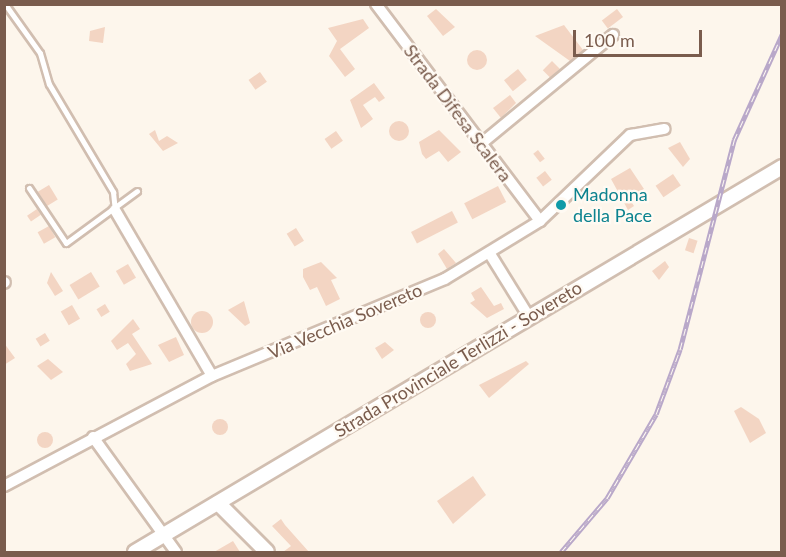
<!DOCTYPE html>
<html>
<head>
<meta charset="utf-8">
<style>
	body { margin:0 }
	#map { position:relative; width:786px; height:557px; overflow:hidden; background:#fdf6ec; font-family:Lato,sans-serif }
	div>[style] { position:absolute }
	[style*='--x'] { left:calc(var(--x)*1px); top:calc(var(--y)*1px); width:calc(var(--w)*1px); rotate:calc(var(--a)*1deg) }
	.building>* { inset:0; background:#f3d5c3; transform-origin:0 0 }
	.round { border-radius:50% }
	.roads { filter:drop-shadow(2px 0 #d1beb0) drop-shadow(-2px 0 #d1beb0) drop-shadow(0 2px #d1beb0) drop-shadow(0 -2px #d1beb0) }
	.lane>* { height:5px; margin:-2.5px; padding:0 2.5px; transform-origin:2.5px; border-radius:2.5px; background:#fff }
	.street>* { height:10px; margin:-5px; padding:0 5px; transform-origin:5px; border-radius:5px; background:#fff }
	.secondary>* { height:14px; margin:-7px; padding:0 7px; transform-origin:7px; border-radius:7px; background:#fff }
	.rail>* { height:4.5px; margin-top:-2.25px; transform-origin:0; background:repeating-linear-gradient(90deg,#fffaf3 0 7px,#b9a8c9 0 14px); box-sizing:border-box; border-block:2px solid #b9a8c9 }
	.dots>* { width:16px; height:16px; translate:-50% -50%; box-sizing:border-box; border:3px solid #fffaf3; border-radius:50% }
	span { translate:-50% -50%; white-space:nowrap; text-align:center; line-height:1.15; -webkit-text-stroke:4.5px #fffaf3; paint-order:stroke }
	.street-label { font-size:18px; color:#7a5c4d }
	.culture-label { font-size:18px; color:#0d838f }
	.left { translate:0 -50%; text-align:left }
	.frame { position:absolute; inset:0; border:6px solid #7a5c4d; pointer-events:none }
	.scale { position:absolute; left:573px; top:30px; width:129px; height:27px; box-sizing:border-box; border:3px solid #7a5c4d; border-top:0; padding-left:8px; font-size:18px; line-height:21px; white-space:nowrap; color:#7a5c4d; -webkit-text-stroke:4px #fffaf3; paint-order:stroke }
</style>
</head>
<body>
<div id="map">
	<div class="building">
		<div style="clip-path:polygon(436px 9px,455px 27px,443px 36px,427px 16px)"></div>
		<div style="left:617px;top:9px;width:10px;height:19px;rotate:53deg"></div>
		<div style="clip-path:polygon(363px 19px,369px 28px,340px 49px,355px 69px,345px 77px,329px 56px,337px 41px,328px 28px)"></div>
		<div style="clip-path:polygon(564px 25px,583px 50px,570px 61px,535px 36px)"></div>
		<div style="clip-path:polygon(105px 27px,103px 43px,89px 41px,90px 31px)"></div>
		<div class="round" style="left:467px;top:50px;width:20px;height:20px"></div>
		<div style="left:552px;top:61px;width:11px;height:13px;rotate:45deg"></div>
		<div style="left:518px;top:69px;width:14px;height:18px;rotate:51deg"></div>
		<div style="left:260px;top:72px;width:12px;height:14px;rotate:55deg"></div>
		<div style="clip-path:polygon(374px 83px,385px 98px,379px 102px,375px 97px,363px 105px,373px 119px,361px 128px,350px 100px)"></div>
		<div style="clip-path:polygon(510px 95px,516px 103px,501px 118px,493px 108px)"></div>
		<div class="round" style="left:389px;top:121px;width:20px;height:20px"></div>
		<div style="clip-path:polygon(155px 130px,159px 141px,167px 136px,178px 143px,163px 151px,149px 134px)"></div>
		<div style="clip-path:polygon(439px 130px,461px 152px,448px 162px,439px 151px,426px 159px,422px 154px,419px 142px)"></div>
		<div style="left:336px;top:131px;width:12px;height:14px;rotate:55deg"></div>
		<div style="clip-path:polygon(680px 142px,690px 159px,683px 167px,668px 148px)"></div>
		<div style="left:538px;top:150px;width:11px;height:6px;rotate:52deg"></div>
		<div style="clip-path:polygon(630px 168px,644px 189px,629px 198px,634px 206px,628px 210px,611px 179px)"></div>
		<div style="left:545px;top:171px;width:11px;height:11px;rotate:52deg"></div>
		<div style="left:673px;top:174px;width:14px;height:21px;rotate:56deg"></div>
		<div style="left:49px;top:185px;width:17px;height:13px;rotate:59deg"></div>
		<div style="left:498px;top:186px;width:18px;height:38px;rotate:63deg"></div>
		<div style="left:37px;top:209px;width:7px;height:12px;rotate:56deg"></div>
		<div style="left:452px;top:211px;width:13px;height:46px;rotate:63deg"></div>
		<div style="left:49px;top:226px;width:13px;height:13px;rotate:61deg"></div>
		<div style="left:296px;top:228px;width:15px;height:11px;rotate:58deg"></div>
		<div style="left:689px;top:238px;width:9px;height:13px;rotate:18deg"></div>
		<div style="clip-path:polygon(444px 249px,456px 263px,447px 269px,438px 254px)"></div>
		<div style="clip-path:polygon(665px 261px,669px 267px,659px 280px,652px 271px)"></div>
		<div style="clip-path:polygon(321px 262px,337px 278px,331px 280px,340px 299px,326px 306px,317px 287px,310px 290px,303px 277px,303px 269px)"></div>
		<div style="left:128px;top:264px;width:16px;height:14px;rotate:60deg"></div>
		<div style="clip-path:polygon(51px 272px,63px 291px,55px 296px,47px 283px)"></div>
		<div style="left:91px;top:272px;width:17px;height:25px;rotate:59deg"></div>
		<div style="clip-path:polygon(481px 287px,494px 306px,501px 303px,504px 309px,487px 318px,470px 303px,475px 300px,471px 293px)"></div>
		<div style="clip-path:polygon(244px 301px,250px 323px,245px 326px,228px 310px)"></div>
		<div style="left:105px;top:304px;width:9px;height:10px;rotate:58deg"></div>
		<div style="left:72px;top:305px;width:16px;height:13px;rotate:60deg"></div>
		<div class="round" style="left:191px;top:311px;width:22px;height:22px"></div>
		<div class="round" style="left:420px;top:312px;width:16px;height:16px"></div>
		<div style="clip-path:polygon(133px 319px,140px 329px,132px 334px,152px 364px,130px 371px,126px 364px,136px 354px,128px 343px,117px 350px,111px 341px)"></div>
		<div style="left:45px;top:333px;width:9px;height:11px;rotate:58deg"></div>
		<div style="clip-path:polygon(176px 337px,184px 355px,169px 362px,158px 345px)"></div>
		<div style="clip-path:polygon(385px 342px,394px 350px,382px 359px,375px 348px)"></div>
		<div style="clip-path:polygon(4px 343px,15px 358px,4px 365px)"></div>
		<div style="clip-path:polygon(48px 359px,63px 372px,51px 380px,37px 366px)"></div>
		<div style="clip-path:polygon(526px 361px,529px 364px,489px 398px,479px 385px)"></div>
		<div style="clip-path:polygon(741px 407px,759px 419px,766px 433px,750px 443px,734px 411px)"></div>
		<div class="round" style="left:212px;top:419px;width:16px;height:16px"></div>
		<div class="round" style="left:37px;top:432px;width:16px;height:16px"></div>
		<div style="clip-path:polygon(473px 476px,486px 495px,453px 524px,437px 501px)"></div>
		<div style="clip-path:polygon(281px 519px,285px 525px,309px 552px,283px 552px,291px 546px,272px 526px)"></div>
		<div style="clip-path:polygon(233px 541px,240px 552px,214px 552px)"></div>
	</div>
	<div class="roads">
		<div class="lane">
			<div style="--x:5;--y:4;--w:60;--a:54.5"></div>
			<div style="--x:40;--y:53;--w:32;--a:74"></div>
			<div style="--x:49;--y:84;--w:126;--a:59.3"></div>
			<div style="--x:113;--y:192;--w:18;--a:84"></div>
			<div style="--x:29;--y:188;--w:66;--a:56.1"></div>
			<div style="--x:66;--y:243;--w:88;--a:-36.2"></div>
		</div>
		<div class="street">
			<div style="--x:376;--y:4;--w:272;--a:52.9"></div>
			<div style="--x:482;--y:143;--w:170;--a:-39.5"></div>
			<div style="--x:115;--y:210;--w:192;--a:59.7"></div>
			<div style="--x:490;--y:254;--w:74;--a:58.2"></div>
			<div style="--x:4;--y:283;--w:1;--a:-45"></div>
			<div style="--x:93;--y:437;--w:142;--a:54.2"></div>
			<div style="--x:4;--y:486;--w:235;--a:-27.9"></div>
			<div style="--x:212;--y:376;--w:252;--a:-22.6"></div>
			<div style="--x:445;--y:279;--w:111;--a:-31.4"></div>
			<div style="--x:540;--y:221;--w:124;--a:-43.7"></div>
			<div style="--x:630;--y:135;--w:35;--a:-10"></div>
		</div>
		<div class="secondary">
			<div style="--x:218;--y:503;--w:69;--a:45"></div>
			<div style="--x:135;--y:552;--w:753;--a:-30.75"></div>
		</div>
	</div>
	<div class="rail">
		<div style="--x:561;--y:552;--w:71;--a:-49.6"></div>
		<div style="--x:607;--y:498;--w:97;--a:-59.7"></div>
		<div style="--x:656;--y:414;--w:69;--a:-69.7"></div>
		<div style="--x:680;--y:349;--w:216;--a:-75.5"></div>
		<div style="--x:734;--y:140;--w:116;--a:-65.6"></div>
	</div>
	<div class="dots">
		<div style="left:561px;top:205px;background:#0f9aa8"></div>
	</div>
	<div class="street-label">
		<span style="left:458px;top:113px;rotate:53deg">Strada Difesa Scalera</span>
		<span style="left:345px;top:321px;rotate:-23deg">Via Vecchia Sovereto</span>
		<span style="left:458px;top:359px;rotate:-31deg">Strada Provinciale Terlizzi - Sovereto</span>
	</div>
	<div class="culture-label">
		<span class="left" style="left:573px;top:205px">Madonna<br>della Pace</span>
	</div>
	<div class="frame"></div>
	<div class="scale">100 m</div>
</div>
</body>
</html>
